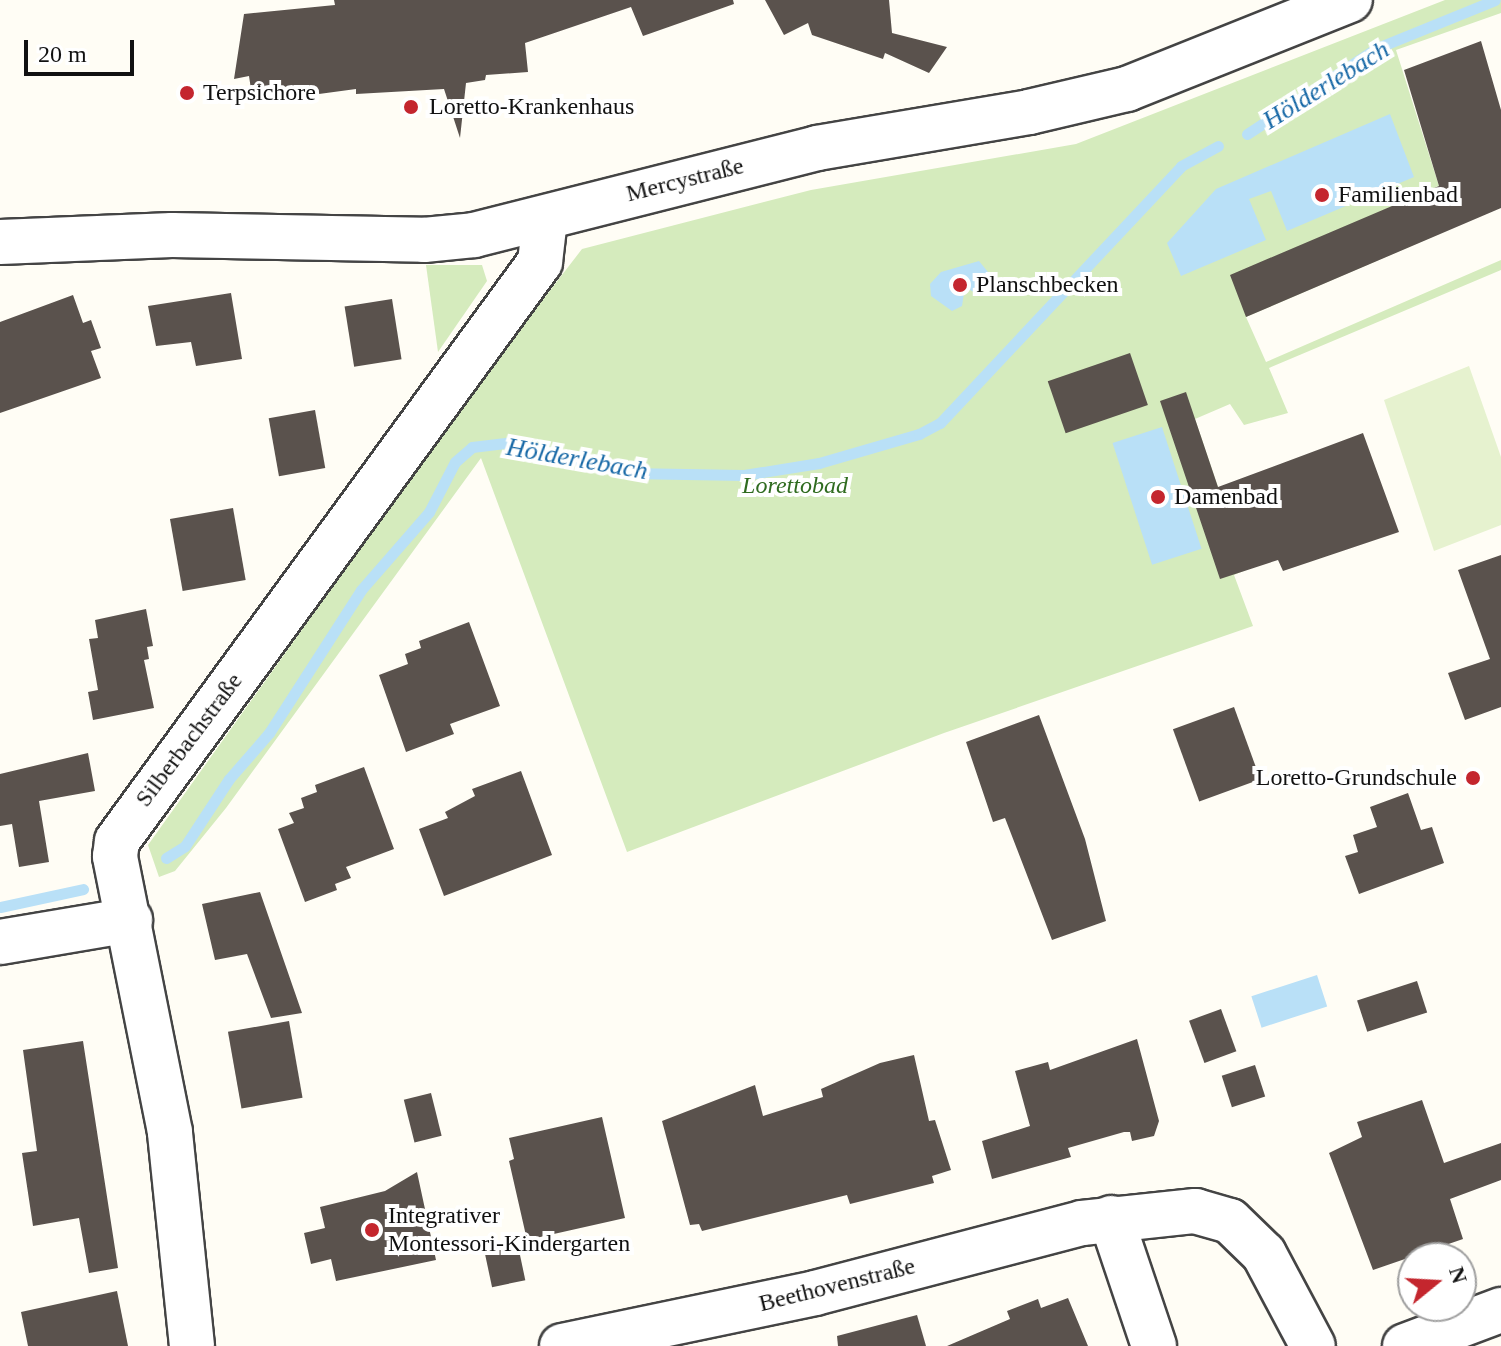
<!DOCTYPE html>
<html>
<head>
<meta charset="utf-8">
<style>
	body { margin:0 }
	#map { position:relative; width:1501px; height:1346px; overflow:hidden; background:#fffdf5; font-family:"Times New Roman",serif }
	div>[style] { position:absolute }
	[style*='--x'] { left:calc(var(--x)*1px); top:calc(var(--y)*1px); width:calc(var(--w)*1px); rotate:calc(var(--a)*1deg) }
	.green>* { inset:0; background:#d5ebbd }
	.pitch>* { inset:0; background:#e6f2cf }
	.water>* { inset:0; background:#b9e0f7; transform-origin:0 0 }
	.stream>* { height:11px; margin:-5.5px; padding:0 5.5px; transform-origin:5.5px; border-radius:5.5px; background:#b9e0f7 }
	.building>* { inset:0; background:#5a524d; transform-origin:0 0 }
	.roads { filter:drop-shadow(2px 0 #444) drop-shadow(-2px 0 #444) drop-shadow(0 2px #444) drop-shadow(0 -2px #444) }
	.minor>* { height:44px; margin:-22px; padding:0 22px; transform-origin:22px; border-radius:22px; background:#fff }
	.dots>* { width:22px; height:22px; translate:-50% -50%; box-sizing:border-box; border:4px solid #fff; border-radius:50% }
	span { translate:-50% -50%; white-space:nowrap; text-align:center; line-height:1.15; -webkit-text-stroke:8px #fff; paint-order:stroke }
	.poi-label { font-size:24px; color:#111 }
	.left { translate:0 -50%; text-align:left }
	.right { translate:-100% -50%; text-align:right }
	.street-label { font-size:24px; color:#111 }
	.park-label { font-size:24px; color:#2f6b1f; font-style:italic }
	.water-label { font-size:26px; color:#1768a6; font-style:italic }
	.north { position:absolute; left:1397px; top:1242px; width:80px; height:80px; box-sizing:border-box; background:#fff; border:2px solid #a0a0a0; border-radius:50%; rotate:72deg; font-size:22px; font-weight:700; line-height:32px; text-align:center; color:#111 }
	.north::after { content:''; display:block; margin:auto; width:28px; height:36px; background:#c4262e; clip-path:polygon(50% 0,100% 100%,50% 72%,0 100%) }
	.scale { position:absolute; left:24px; top:40px; width:110px; height:36px; box-sizing:border-box; border:4px solid #111; border-top:0; padding-left:10px; font-size:24px; line-height:28px; white-space:nowrap; color:#111; -webkit-text-stroke:6px #fff; paint-order:stroke }
</style>
</head>
<body>
<div id="map">
	<div class="green">
		<div style="clip-path:polygon(1445px 0,1501px 0,1501px 13px,1396px 50px,1439px 186px,1423px 192px,1439px 234px,1246px 317px,1266px 362px,1501px 260px,1501px 270px,1269px 368px,1288px 413px,1244px 425px,1230px 404px,1195px 419px,1246px 570px,1234px 575px,1253px 626px,944px 733px,627px 852px,481px 458px,226px 808px,175px 871px,159px 877px,148px 845px,471px 393px,582px 249px,811px 190px,1076px 144px)"></div>
		<div style="clip-path:polygon(426px 265px,482px 265px,487px 281px,438px 352px)"></div>
	</div>
	<div class="pitch">
		<div style="clip-path:polygon(1469px 366px,1501px 457px,1501px 525px,1434px 551px,1384px 400px)"></div>
	</div>
	<div class="water">
		<div style="clip-path:polygon(1390px 114px,1414px 177px,1287px 231px,1271px 191px,1249px 199px,1266px 240px,1181px 276px,1167px 243px,1216px 189px)"></div>
		<div style="clip-path:polygon(979px 261px,992px 277px,986px 292px,977px 294px,965px 287px,962px 306px,952px 311px,931px 296px,930px 284px,941px 272px)"></div>
		<div style="left:1162px;top:427px;width:128px;height:52px;rotate:72deg"></div>
		<div style="left:1317px;top:975px;width:33px;height:69px;rotate:72deg"></div>
	</div>
	<div class="stream">
		<div style="--x:1247;--y:134;--w:156;--a:-33.5"></div>
		<div style="--x:1377;--y:48;--w:127;--a:-22.1"></div>
		<div style="--x:166;--y:858;--w:22;--a:-32"></div>
		<div style="--x:185;--y:846;--w:80;--a:-56.7"></div>
		<div style="--x:229;--y:779;--w:61;--a:-49"></div>
		<div style="--x:269;--y:733;--w:170;--a:-57.2"></div>
		<div style="--x:361;--y:590;--w:103;--a:-48.9"></div>
		<div style="--x:429;--y:512;--w:56;--a:-62.5"></div>
		<div style="--x:455;--y:462;--w:23;--a:-41"></div>
		<div style="--x:472;--y:447;--w:38;--a:-7"></div>
		<div style="--x:510;--y:442;--w:121;--a:14.8"></div>
		<div style="--x:627;--y:473;--w:117;--a:1"></div>
		<div style="--x:744;--y:475;--w:76;--a:-9.1"></div>
		<div style="--x:819;--y:463;--w:104;--a:-16.2"></div>
		<div style="--x:919;--y:434;--w:24;--a:-28"></div>
		<div style="--x:940;--y:423;--w:352;--a:-46.8"></div>
		<div style="--x:1181;--y:166;--w:42;--a:-28.4"></div>
		<div style="--x:0;--y:907;--w:85;--a:-12.2"></div>
	</div>
	<div class="building">
		<div style="clip-path:polygon(334px 0,733px 0,734px 4px,643px 36px,631px 7px,525px 43px,528px 72px,486px 75px,485px 80px,466px 83px,460px 138px,444px 89px,356px 94px,356px 89px,253px 103px,249px 76px,234px 79px,244px 14px,335px 5px)"></div>
		<div style="clip-path:polygon(765px 0,889px 0,892px 33px,947px 47px,929px 73px,885px 53px,883px 59px,812px 35px,808px 23px,784px 35px)"></div>
		<div style="clip-path:polygon(1481px 41px,1501px 110px,1501px 208px,1246px 317px,1230px 275px,1439px 186px,1404px 70px)"></div>
		<div style="clip-path:polygon(231px 293px,242px 359px,196px 366px,191px 342px,156px 346px,148px 306px)"></div>
		<div style="clip-path:polygon(73px 295px,83px 323px,91px 320px,101px 348px,91px 351px,101px 378px,0 413px,0 322px)"></div>
		<div style="left:392px;top:299px;width:61px;height:48px;rotate:81deg"></div>
		<div style="left:1130px;top:353px;width:55px;height:87px;rotate:71deg"></div>
		<div style="clip-path:polygon(1186px 392px,1218px 487px,1363px 433px,1399px 532px,1283px 571px,1278px 560px,1220px 579px,1160px 401px)"></div>
		<div style="left:315px;top:410px;width:59px;height:47px;rotate:80deg"></div>
		<div style="left:233px;top:508px;width:73px;height:64px;rotate:80deg"></div>
		<div style="clip-path:polygon(1501px 555px,1501px 707px,1465px 720px,1448px 673px,1490px 659px,1458px 570px)"></div>
		<div style="clip-path:polygon(146px 609px,153px 646px,147px 647px,149px 659px,144px 660px,154px 708px,93px 720px,88px 692px,98px 690px,89px 639px,98px 638px,95px 620px)"></div>
		<div style="clip-path:polygon(469px 622px,500px 706px,450px 724px,454px 734px,406px 752px,379px 675px,408px 664px,405px 654px,421px 648px,419px 641px)"></div>
		<div style="left:1234px;top:707px;width:77px;height:65px;rotate:70deg"></div>
		<div style="clip-path:polygon(1039px 715px,1085px 839px,1106px 921px,1052px 940px,1005px 818px,993px 822px,966px 742px)"></div>
		<div style="clip-path:polygon(88px 753px,95px 791px,39px 801px,49px 862px,19px 867px,12px 824px,0 826px,0 774px)"></div>
		<div style="clip-path:polygon(364px 767px,394px 849px,346px 867px,351px 878px,335px 884px,337px 890px,305px 902px,278px 829px,294px 823px,289px 813px,304px 808px,301px 798px,317px 792px,315px 785px)"></div>
		<div style="clip-path:polygon(521px 771px,552px 855px,444px 896px,419px 829px,448px 818px,445px 812px,475px 796px,472px 789px)"></div>
		<div style="clip-path:polygon(1408px 793px,1421px 830px,1432px 827px,1444px 863px,1359px 894px,1345px 856px,1358px 852px,1353px 835px,1377px 827px,1370px 807px)"></div>
		<div style="clip-path:polygon(260px 892px,302px 1013px,271px 1018px,247px 954px,215px 960px,202px 904px)"></div>
		<div style="left:1417px;top:981px;width:33px;height:63px;rotate:72deg"></div>
		<div style="left:1221px;top:1009px;width:45px;height:34px;rotate:70deg"></div>
		<div style="left:289px;top:1021px;width:78px;height:62px;rotate:80deg"></div>
		<div style="clip-path:polygon(1137px 1039px,1159px 1121px,1154px 1136px,1132px 1141px,1130px 1132px,1124px 1132px,1068px 1148px,1071px 1157px,992px 1179px,982px 1141px,1030px 1126px,1015px 1071px,1048px 1062px,1050px 1070px)"></div>
		<div style="clip-path:polygon(83px 1041px,118px 1268px,89px 1273px,79px 1218px,33px 1226px,22px 1153px,37px 1151px,23px 1050px)"></div>
		<div style="clip-path:polygon(914px 1055px,929px 1121px,935px 1120px,951px 1170px,932px 1176px,934px 1183px,850px 1204px,847px 1195px,702px 1231px,699px 1224px,690px 1225px,662px 1121px,755px 1085px,763px 1116px,823px 1097px,821px 1089px,880px 1063px)"></div>
		<div style="left:1255px;top:1065px;width:33px;height:35px;rotate:72deg"></div>
		<div style="left:431px;top:1093px;width:44px;height:28px;rotate:76deg"></div>
		<div style="clip-path:polygon(1422px 1100px,1444px 1163px,1501px 1143px,1501px 1180px,1450px 1199px,1463px 1239px,1373px 1270px,1329px 1153px,1362px 1137px,1357px 1122px)"></div>
		<div style="clip-path:polygon(602px 1117px,625px 1218px,527px 1240px,509px 1161px,514px 1159px,509px 1138px)"></div>
		<div style="clip-path:polygon(417px 1172px,436px 1260px,336px 1281px,331px 1259px,311px 1264px,304px 1233px,325px 1228px,320px 1207px,385px 1191px)"></div>
		<div style="left:517px;top:1241px;width:40px;height:34px;rotate:78deg"></div>
		<div style="clip-path:polygon(117px 1291px,128px 1346px,28px 1346px,21px 1312px)"></div>
		<div style="clip-path:polygon(1068px 1298px,1088px 1346px,947px 1346px,1010px 1319px,1007px 1311px,1038px 1299px,1041px 1308px)"></div>
		<div style="clip-path:polygon(917px 1315px,926px 1346px,838px 1346px,837px 1336px)"></div>
	</div>
	<div class="roads">
		<div class="minor">
			<div style="--x:0;--y:242;--w:172;--a:-2.3"></div>
			<div style="--x:172;--y:235;--w:252;--a:1.1"></div>
			<div style="--x:424;--y:240;--w:50;--a:-5.7"></div>
			<div style="--x:474;--y:235;--w:354;--a:-14.2"></div>
			<div style="--x:817;--y:148;--w:215;--a:-9.6"></div>
			<div style="--x:1029;--y:112;--w:101;--a:-13.2"></div>
			<div style="--x:1127;--y:89;--w:240;--a:-21.8"></div>
			<div style="--x:0;--y:942;--w:132;--a:-9.6"></div>
			<div style="--x:1111;--y:1218;--w:135;--a:71.4"></div>
			<div style="--x:192;--y:1346;--w:215;--a:-95.9"></div>
			<div style="--x:170;--y:1132;--w:281;--a:-101.3"></div>
			<div style="--x:115;--y:856;--w:15;--a:-82"></div>
			<div style="--x:117;--y:841;--w:717;--a:-53.85"></div>
			<div style="--x:540;--y:262;--w:43;--a:-83.4"></div>
			<div style="--x:562;--y:1346;--w:258;--a:-11.8"></div>
			<div style="--x:815;--y:1293;--w:276;--a:-14.7"></div>
			<div style="--x:1082;--y:1223;--w:114;--a:-6.1"></div>
			<div style="--x:1195;--y:1211;--w:36;--a:16"></div>
			<div style="--x:1230;--y:1221;--w:47;--a:44.1"></div>
			<div style="--x:1264;--y:1254;--w:104;--a:62"></div>
			<div style="--x:1405;--y:1346;--w:103;--a:-20.6"></div>
		</div>
	</div>
	<div class="dots">
		<div style="left:187px;top:93px;background:#c4262e"></div>
		<div style="left:411px;top:107px;background:#c4262e"></div>
		<div style="left:1322px;top:195px;background:#c4262e"></div>
		<div style="left:960px;top:285px;background:#c4262e"></div>
		<div style="left:1158px;top:497px;background:#c4262e"></div>
		<div style="left:1473px;top:778px;background:#c4262e"></div>
		<div style="left:372px;top:1230px;background:#c4262e"></div>
	</div>
	<div class="poi-label">
		<span class="left" style="left:203px;top:93px">Terpsichore</span>
		<span class="left" style="left:429px;top:107px">Loretto-Krankenhaus</span>
		<span class="left" style="left:1338px;top:195px">Familienbad</span>
		<span class="left" style="left:976px;top:285px">Planschbecken</span>
		<span class="left" style="left:1174px;top:497px">Damenbad</span>
		<span class="right" style="left:1457px;top:778px">Loretto-Grundschule</span>
		<span class="left" style="left:388px;top:1230px">Integrativer<br>Montessori-Kindergarten</span>
	</div>
	<div class="street-label">
		<span style="left:685px;top:180px;rotate:-14deg">Mercystraße</span>
		<span style="left:189px;top:740px;rotate:-53deg">Silberbachstraße</span>
		<span style="left:837px;top:1285px;rotate:-14deg">Beethovenstraße</span>
	</div>
	<div class="park-label">
		<span style="left:795px;top:486px">Lorettobad</span>
	</div>
	<div class="water-label">
		<span style="left:1326px;top:85px;rotate:-32deg">Hölderlebach</span>
		<span style="left:577px;top:459px;rotate:10deg">Hölderlebach</span>
	</div>
	<div class="north">N</div>
	<div class="scale">20 m</div>
</div>
</body>
</html>
